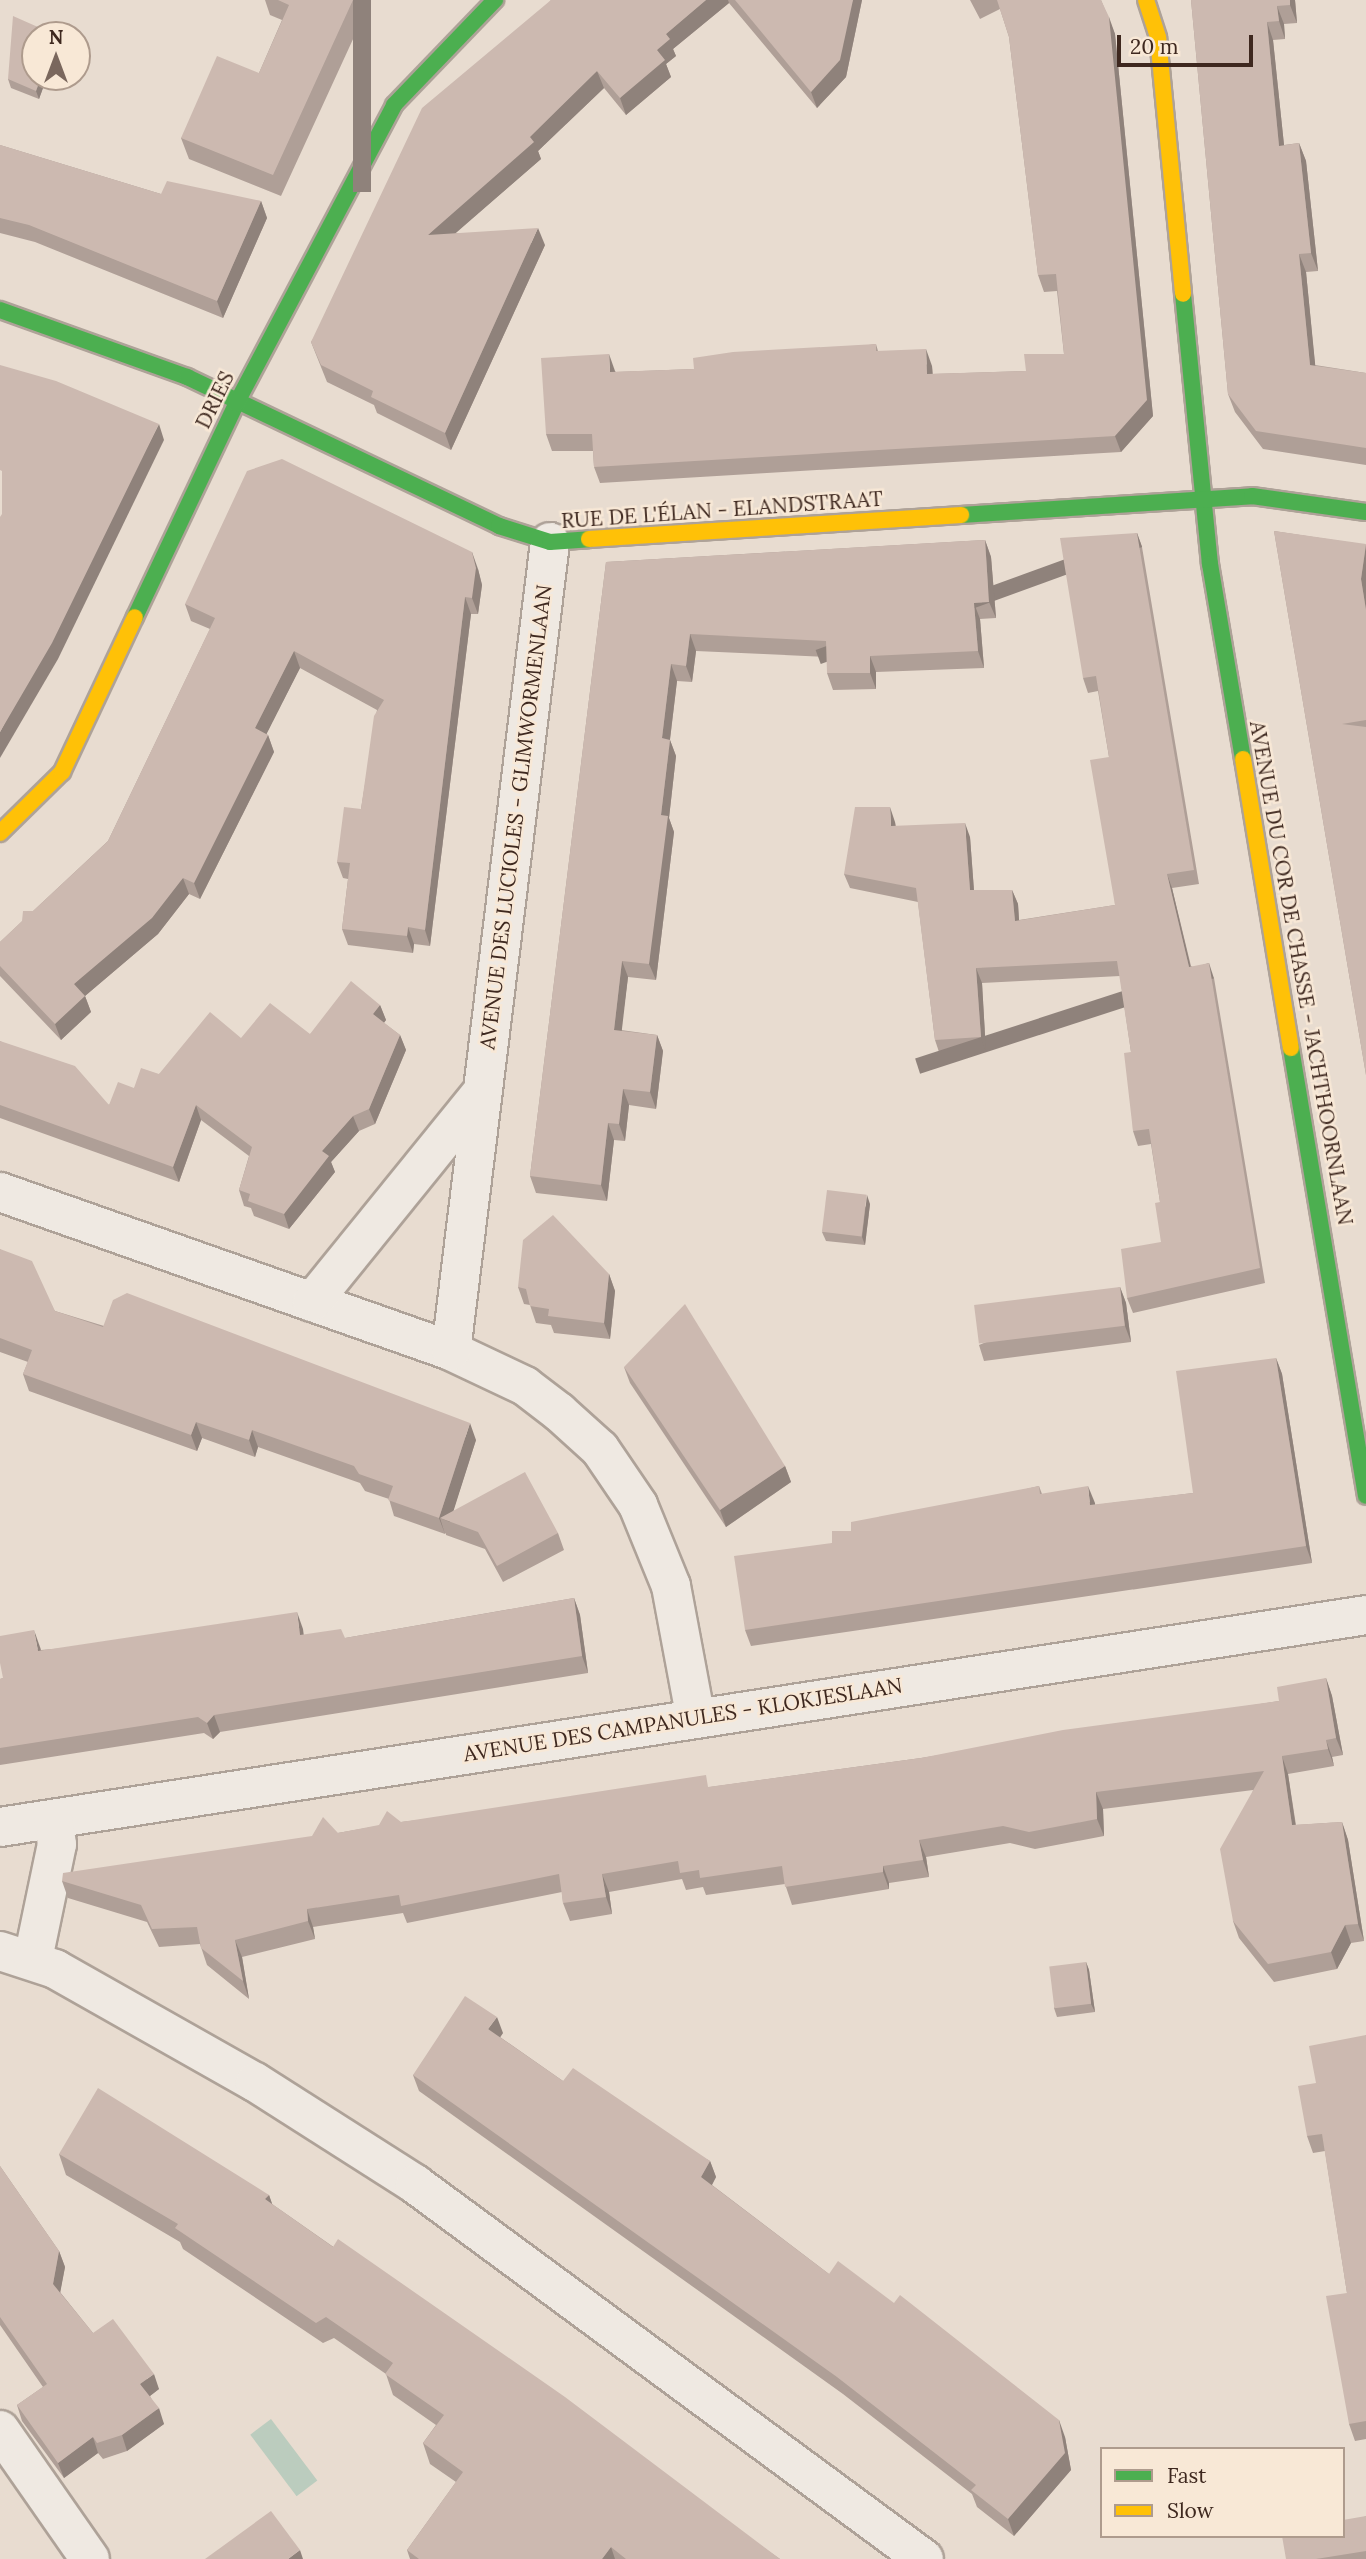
<!DOCTYPE html>
<html>
<head>
<meta charset="utf-8">
<style>
	body { margin:0 }
	#map { position:relative; width:1366px; height:2559px; overflow:hidden; background:#e8dcd0; font-family:Lora,serif }
	div>[style] { position:absolute }
	[style*='--x'] { left:calc(var(--x)*1px); top:calc(var(--y)*1px); width:calc(var(--w)*1px); rotate:calc(var(--a)*1deg) }
	.water>* { inset:0; background:#bbccbe; transform-origin:0 0 }
	.roads { filter:drop-shadow(2px 0 #aea298) drop-shadow(-2px 0 #aea298) drop-shadow(0 2px #aea298) drop-shadow(0 -2px #aea298) }
	.street>* { height:38px; margin:-19px; padding:0 19px; transform-origin:19px; border-radius:19px; background:#efe9e2 }
	.fast>* { height:16px; margin:-8px; padding:0 8px; transform-origin:8px; border-radius:8px; background:#4caf50 }
	.slow>* { height:16px; margin:-8px; padding:0 8px; transform-origin:8px; border-radius:8px; background:#ffc107 }
	.wall>* { inset:0; background:#af9f97 }
	.shaded-wall>* { inset:0; background:#8f827b; transform-origin:0 0 }
	.building>* { inset:0; background:#ccb9b0; transform-origin:0 0 }
	span { translate:-50% -50%; white-space:nowrap; text-align:center; line-height:1.15; -webkit-text-stroke:5px #f8e8d6; paint-order:stroke }
	.street-label { font-size:21px; color:#3e281f }
	.legend { position:absolute; left:1100px; top:2447px; width:245px; height:91px; box-sizing:border-box; background:#f8e8d6; border:2px solid #ae9b8d; margin:0; padding:9px 12px; list-style:none; font-size:21px; color:#3e281f }
	.legend li { display:flex; align-items:center; gap:14px; height:35px }
	.legend b { width:35px; border:2px solid #ae9b8d }
	.north { position:absolute; left:21px; top:21px; width:70px; height:70px; box-sizing:border-box; background:#f8e8d6; border:2px solid #ae9b8d; border-radius:50%; rotate:0deg; font-size:19px; font-weight:700; line-height:28px; text-align:center; color:#3e281f }
	.north::after { content:''; display:block; margin:auto; width:24px; height:32px; background:#7a675d; clip-path:polygon(50% 0,100% 100%,50% 72%,0 100%) }
	.scale { position:absolute; left:1117px; top:35px; width:136px; height:32px; box-sizing:border-box; border:4px solid #3e281f; border-top:0; padding-left:9px; font-size:21px; line-height:24px; white-space:nowrap; color:#3e281f; -webkit-text-stroke:5px #f8e8d6; paint-order:stroke }
</style>
</head>
<body>
<div id="map">
	<div class="water">
		<div style="left:271px;top:2419px;width:77px;height:26px;rotate:53deg"></div>
	</div>
	<div class="roads">
		<div class="street">
			<div style="--x:0;--y:1192;--w:478;--a:19.4"></div>
			<div style="--x:451;--y:1351;--w:82;--a:25.3"></div>
			<div style="--x:525;--y:1386;--w:43;--a:37.4"></div>
			<div style="--x:559;--y:1412;--w:55;--a:42.1"></div>
			<div style="--x:600;--y:1449;--w:68;--a:55.8"></div>
			<div style="--x:638;--y:1505;--w:87;--a:67.8"></div>
			<div style="--x:671;--y:1586;--w:135;--a:79.4"></div>
			<div style="--x:312;--y:1302;--w:270;--a:-51"></div>
			<div style="--x:451;--y:1351;--w:815;--a:-83.02"></div>
			<div style="--x:0;--y:1827;--w:1382;--a:-8.82"></div>
			<div style="--x:0;--y:1951;--w:58;--a:18.1"></div>
			<div style="--x:55;--y:1969;--w:230;--a:29.5"></div>
			<div style="--x:255;--y:2082;--w:190;--a:32.5"></div>
			<div style="--x:415;--y:2184;--w:632;--a:36.38"></div>
			<div style="--x:33;--y:1959;--w:117;--a:-78.2"></div>
			<div style="--x:57;--y:1844;--w:25;--a:-99"></div>
			<div style="--x:0;--y:2430;--w:157;--a:55.1"></div>
		</div>
		<div class="fast">
			<div style="--x:1183;--y:294;--w:271;--a:84.3"></div>
			<div style="--x:1210;--y:564;--w:198;--a:80.4"></div>
			<div style="--x:0;--y:310;--w:199;--a:19.7"></div>
			<div style="--x:187;--y:377;--w:346;--a:25.5"></div>
			<div style="--x:499;--y:526;--w:53;--a:17.4"></div>
			<div style="--x:550;--y:542;--w:39;--a:-4"></div>
			<div style="--x:961;--y:515;--w:292;--a:-3.7"></div>
			<div style="--x:1252;--y:496;--w:115;--a:8"></div>
			<div style="--x:135;--y:617;--w:236;--a:-64.6"></div>
			<div style="--x:236;--y:404;--w:338;--a:-62.1"></div>
			<div style="--x:394;--y:105;--w:146;--a:-46.1"></div>
			<div style="--x:1291;--y:1048;--w:454;--a:80.5"></div>
		</div>
		<div class="slow">
			<div style="--x:1146;--y:0;--w:40;--a:72"></div>
			<div style="--x:1158;--y:38;--w:257;--a:84.4"></div>
			<div style="--x:589;--y:539;--w:373;--a:-3.7"></div>
			<div style="--x:1243;--y:759;--w:293;--a:80.6"></div>
			<div style="--x:0;--y:833;--w:87;--a:-44.5"></div>
			<div style="--x:62;--y:772;--w:171;--a:-64.8"></div>
		</div>
	</div>
	<div class="wall">
		<div style="clip-path:polygon(265px 0,371px 0,281px 196px,189px 159px,181px 138px,259px 73px,282px 20px,270px 15px)"></div>
		<div style="clip-path:polygon(551px 0,862px 0,846px 77px,817px 108px,729px 3px,673px 49px,676px 56px,666px 64px,671px 77px,626px 115px,604px 88px,538px 151px,541px 159px,455px 233px,545px 245px,451px 450px,377px 413px,374px 405px,327px 382px,311px 342px)"></div>
		<div style="clip-path:polygon(970px 0,1101px 0,1115px 34px,1153px 416px,1121px 452px,600px 483px,594px 467px,593px 451px,552px 451px,546px 434px,615px 371px,616px 372px,694px 369px,876px 344px,878px 351px,932px 366px,933px 374px,1026px 371px,1064px 354px,1057px 291px,1044px 292px,1038px 275px,1009px 37px,1000px 9px,980px 19px)"></div>
		<div style="clip-path:polygon(1191px 0,1295px 0,1297px 23px,1284px 24px,1285px 39px,1273px 40px,1284px 145px,1299px 143px,1306px 161px,1318px 271px,1306px 272px,1315px 365px,1366px 373px,1366px 465px,1263px 449px,1235px 412px,1228px 394px)"></div>
		<div style="clip-path:polygon(35px 77px,47px 77px,39px 99px,11px 88px,8px 79px)"></div>
		<div style="clip-path:polygon(0 145px,161px 194px,261px 201px,267px 218px,223px 318px,35px 242px,0 233px)"></div>
		<div style="clip-path:polygon(1274px 531px,1366px 545px,1366px 1075px)"></div>
		<div style="clip-path:polygon(1137px 533px,1142px 547px,1199px 884px,1172px 888px,1191px 966px,1214px 978px,1265px 1283px,1133px 1313px,1127px 1298px,1161px 1242px,1160px 1202px,1151px 1144px,1138px 1146px,1133px 1131px,1131px 1052px,1120px 976px,982px 983px,986px 1052px,940px 1055px,935px 1040px,918px 902px,850px 888px,844px 874px,895px 822px,896px 826px,970px 837px,974px 890px,1012px 890px,1018px 904px,1019px 920px,1115px 905px,1109px 757px,1098px 691px,1088px 693px,1083px 678px)"></div>
		<div style="clip-path:polygon(985px 540px,991px 557px,996px 618px,980px 619px,984px 668px,876px 672px,876px 689px,833px 690px,827px 673px,827px 657px,696px 651px,692px 682px,677px 681px,670px 740px,676px 756px,669px 818px,674px 832px,656px 980px,628px 977px,621px 1030px,657px 1035px,663px 1051px,656px 1109px,629px 1105px,625px 1141px,614px 1140px,607px 1201px,536px 1193px,530px 1176px,606px 562px)"></div>
		<div style="clip-path:polygon(478px 569px,482px 585px,478px 614px,471px 614px,430px 946px,414px 944px,413px 953px,348px 945px,342px 929px,348px 879px,343px 878px,337px 862px,361px 809px,377px 710px,300px 668px,266px 734px,268px 735px,274px 752px,200px 899px,189px 894px,158px 934px,85px 996px,91px 1012px,61px 1040px,0 976px,0 942px,108px 841px,210px 629px,191px 621px,185px 604px)"></div>
		<div style="clip-path:polygon(380px 1005px,386px 1020px,384px 1023px,400px 1035px,406px 1050px,375px 1124px,359px 1131px,331px 1162px,335px 1172px,289px 1229px,254px 1216px,251px 1208px,244px 1206px,239px 1190px,249px 1156px,201px 1120px,179px 1182px,0 1118px,0 1041px,109px 1105px,134px 1088px,159px 1074px,241px 1038px,310px 1034px)"></div>
		<div style="clip-path:polygon(870px 1204px,865px 1245px,826px 1241px,822px 1232px)"></div>
		<div style="clip-path:polygon(0 1249px,55px 1311px,476px 1440px,453px 1511px,558px 1533px,564px 1550px,503px 1582px,485px 1549px,446px 1535px,446px 1533px,445px 1534px,394px 1516px,389px 1499px,365px 1491px,360px 1483px,258px 1447px,255px 1457px,202px 1438px,197px 1451px,29px 1391px,23px 1374px,28px 1362px,0 1352px)"></div>
		<div style="clip-path:polygon(609px 1274px,615px 1291px,610px 1339px,554px 1333px,551px 1325px,536px 1323px,530px 1305px,524px 1304px,518px 1287px)"></div>
		<div style="clip-path:polygon(1120px 1287px,1126px 1303px,1131px 1342px,984px 1361px,979px 1345px)"></div>
		<div style="clip-path:polygon(1276px 1358px,1282px 1374px,1312px 1563px,751px 1646px,745px 1630px,832px 1543px,851px 1531px,1039px 1486px,1042px 1494px,1095px 1503px,1095px 1505px,1193px 1493px)"></div>
		<div style="clip-path:polygon(624px 1367px,785px 1466px,791px 1482px,726px 1527px,630px 1383px)"></div>
		<div style="clip-path:polygon(574px 1598px,580px 1615px,588px 1673px,220px 1732px,213px 1739px,204px 1733px,0 1765px,0 1679px,3px 1678px,40px 1647px,41px 1650px,303px 1629px,303px 1635px,345px 1638px)"></div>
		<div style="clip-path:polygon(1326px 1678px,1332px 1696px,1343px 1755px,1332px 1757px,1334px 1766px,1288px 1774px,1296px 1825px,1342px 1822px,1348px 1840px,1364px 1941px,1351px 1943px,1337px 1969px,1274px 1982px,1239px 1938px,1233px 1921px,1253px 1790px,1103px 1809px,1104px 1836px,1035px 1849px,1010px 1843px,926px 1857px,929px 1877px,889px 1883px,889px 1889px,792px 1905px,785px 1884px,706px 1895px,703px 1887px,686px 1890px,682px 1879px,609px 1892px,612px 1914px,570px 1921px,563px 1903px,562px 1892px,407px 1923px,403px 1913px,313px 1927px,315px 1939px,242px 1957px,249px 1999px,207px 1965px,200px 1944px,159px 1947px,147px 1922px,68px 1898px,62px 1881px,401px 1822px,710px 1787px,921px 1758px,1279px 1701px)"></div>
		<div style="clip-path:polygon(1086px 1962px,1089px 1970px,1095px 2012px,1057px 2017px,1054px 2008px)"></div>
		<div style="clip-path:polygon(503px 2033px,500px 2037px,563px 2081px,710px 2161px,716px 2177px,712px 2185px,829px 2274px,1065px 2437px,1071px 2470px,1014px 2536px,977px 2507px,972px 2494px,843px 2394px,419px 2091px,413px 2075px)"></div>
		<div style="clip-path:polygon(1366px 2035px,1366px 2439px,1355px 2441px,1349px 2424px,1347px 2293px,1325px 2151px,1313px 2153px,1307px 2136px,1316px 2083px)"></div>
		<div style="clip-path:polygon(59px 2154px,269px 2195px,272px 2204px,780px 2559px,410px 2559px,407px 2550px,456px 2482px,430px 2464px,423px 2443px,436px 2425px,393px 2395px,386px 2374px,334px 2338px,323px 2343px,183px 2249px,180px 2242px,66px 2175px)"></div>
		<div style="clip-path:polygon(0 2166px,59px 2251px,65px 2267px,60px 2292px,93px 2333px,159px 2389px,150px 2396px,164px 2424px,127px 2451px,103px 2459px,98px 2453px,64px 2478px,22px 2421px,17px 2405px,43px 2387px,0 2325px)"></div>
		<div style="clip-path:polygon(1366px 2516px,1366px 2559px,1286px 2559px)"></div>
	</div>
	<div class="shaded-wall">
		<div style="left:353px;top:0;width:18px;height:192px"></div>
		<div style="clip-path:polygon(706px 0,728px 0,729px 3px,673px 49px,676px 56px,666px 64px,671px 77px,626px 115px,620px 98px,657px 50px,666px 34px)"></div>
		<div style="clip-path:polygon(853px 0,862px 0,846px 77px,817px 108px,811px 92px)"></div>
		<div style="clip-path:polygon(1290px 0,1295px 0,1297px 23px,1290px 5px)"></div>
		<div style="clip-path:polygon(1277px 6px,1284px 24px,1285px 39px,1279px 21px)"></div>
		<div style="clip-path:polygon(1109px 17px,1115px 34px,1153px 416px,1121px 452px,1115px 436px)"></div>
		<div style="clip-path:polygon(1267px 22px,1273px 40px,1286px 164px,1279px 146px)"></div>
		<div style="clip-path:polygon(597px 71px,604px 88px,538px 151px,541px 159px,434px 252px,428px 235px)"></div>
		<div style="clip-path:polygon(41px 77px,47px 77px,39px 99px,36px 91px)"></div>
		<div style="clip-path:polygon(1299px 143px,1306px 161px,1318px 271px,1311px 253px)"></div>
		<div style="clip-path:polygon(261px 201px,267px 218px,223px 318px,217px 301px)"></div>
		<div style="clip-path:polygon(538px 228px,545px 245px,451px 450px,445px 433px)"></div>
		<div style="clip-path:polygon(1299px 254px,1306px 272px,1317px 383px,1310px 365px)"></div>
		<div style="clip-path:polygon(926px 349px,932px 366px,933px 391px,927px 374px)"></div>
		<div style="clip-path:polygon(609px 354px,615px 371px,616px 389px,610px 372px)"></div>
		<div style="clip-path:polygon(159px 424px,164px 440px,58px 659px,0 758px,0 732px)"></div>
		<div style="left:1137px;top:533px;width:15px;height:342px;rotate:70deg"></div>
		<div style="clip-path:polygon(985px 540px,991px 557px,996px 618px,989px 602px)"></div>
		<div style="clip-path:polygon(1366px 545px,1366px 610px,1361px 579px)"></div>
		<div style="clip-path:polygon(472px 552px,478px 569px,482px 585px,478px 614px,472px 598px)"></div>
		<div style="clip-path:polygon(465px 597px,471px 614px,430px 946px,425px 930px)"></div>
		<div style="clip-path:polygon(974px 603px,980px 619px,984px 668px,978px 651px)"></div>
		<div style="clip-path:polygon(690px 634px,696px 651px,692px 682px,686px 666px)"></div>
		<div style="clip-path:polygon(294px 651px,300px 668px,261px 745px,255px 728px)"></div>
		<div style="clip-path:polygon(870px 656px,876px 672px,876px 689px,870px 673px)"></div>
		<div style="clip-path:polygon(671px 664px,677px 681px,668px 755px,662px 738px)"></div>
		<div style="clip-path:polygon(268px 735px,274px 752px,200px 899px,194px 883px)"></div>
		<div style="clip-path:polygon(670px 740px,676px 756px,669px 818px,674px 832px,656px 980px,649px 964px,661px 815px)"></div>
		<div style="clip-path:polygon(890px 807px,895px 822px,896px 841px,891px 826px)"></div>
		<div style="clip-path:polygon(965px 823px,970px 837px,975px 905px,970px 890px)"></div>
		<div style="clip-path:polygon(1167px 874px,1172px 888px,1194px 981px,1189px 967px)"></div>
		<div style="clip-path:polygon(183px 878px,189px 894px,158px 934px,85px 996px,91px 1012px,61px 1040px,55px 1024px,74px 984px)"></div>
		<div style="clip-path:polygon(1012px 890px,1018px 904px,1020px 935px,1015px 921px)"></div>
		<div style="clip-path:polygon(408px 927px,414px 944px,413px 953px,407px 936px)"></div>
		<div style="clip-path:polygon(622px 961px,628px 977px,620px 1046px,614px 1030px)"></div>
		<div style="left:1209px;top:963px;width:16px;height:309px;rotate:72deg"></div>
		<div style="clip-path:polygon(976px 968px,982px 983px,986px 1052px,981px 1037px)"></div>
		<div style="clip-path:polygon(380px 1005px,386px 1020px,378px 1030px,373px 1014px)"></div>
		<div style="clip-path:polygon(400px 1035px,406px 1050px,375px 1124px,369px 1109px)"></div>
		<div style="clip-path:polygon(657px 1035px,663px 1051px,656px 1109px,650px 1092px)"></div>
		<div style="clip-path:polygon(623px 1089px,629px 1105px,625px 1141px,619px 1124px)"></div>
		<div style="clip-path:polygon(196px 1105px,201px 1120px,179px 1182px,173px 1167px)"></div>
		<div style="clip-path:polygon(353px 1116px,359px 1131px,331px 1162px,335px 1172px,289px 1229px,284px 1214px,322px 1151px)"></div>
		<div style="clip-path:polygon(608px 1123px,614px 1140px,607px 1201px,601px 1185px)"></div>
		<div style="clip-path:polygon(867px 1195px,870px 1204px,865px 1245px,862px 1237px)"></div>
		<div style="clip-path:polygon(609px 1274px,615px 1291px,610px 1339px,604px 1323px)"></div>
		<div style="clip-path:polygon(1120px 1287px,1126px 1303px,1131px 1342px,1125px 1326px)"></div>
		<div style="clip-path:polygon(1276px 1358px,1282px 1374px,1312px 1563px,1306px 1546px)"></div>
		<div style="clip-path:polygon(196px 1422px,202px 1438px,197px 1451px,191px 1435px)"></div>
		<div style="clip-path:polygon(470px 1423px,476px 1440px,450px 1522px,440px 1518px,445px 1534px,439px 1518px)"></div>
		<div style="clip-path:polygon(252px 1430px,258px 1447px,255px 1457px,249px 1440px)"></div>
		<div style="clip-path:polygon(785px 1466px,791px 1482px,726px 1527px,720px 1510px)"></div>
		<div style="clip-path:polygon(1088px 1486px,1095px 1503px,1096px 1522px,1090px 1505px)"></div>
		<div style="clip-path:polygon(574px 1598px,580px 1615px,588px 1673px,582px 1656px)"></div>
		<div style="clip-path:polygon(297px 1612px,303px 1629px,306px 1652px,300px 1635px)"></div>
		<div style="clip-path:polygon(34px 1630px,40px 1647px,44px 1668px,38px 1651px)"></div>
		<div style="clip-path:polygon(1326px 1678px,1332px 1696px,1343px 1755px,1336px 1738px)"></div>
		<div style="clip-path:polygon(214px 1715px,220px 1732px,213px 1739px,207px 1723px)"></div>
		<div style="clip-path:polygon(1326px 1740px,1332px 1757px,1334px 1766px,1328px 1749px)"></div>
		<div style="clip-path:polygon(1282px 1756px,1288px 1774px,1298px 1842px,1292px 1825px)"></div>
		<div style="clip-path:polygon(1096px 1792px,1103px 1809px,1104px 1836px,1097px 1819px)"></div>
		<div style="clip-path:polygon(1342px 1822px,1348px 1840px,1364px 1941px,1358px 1924px)"></div>
		<div style="clip-path:polygon(919px 1840px,926px 1857px,929px 1877px,923px 1860px)"></div>
		<div style="clip-path:polygon(883px 1866px,889px 1883px,889px 1889px,883px 1872px)"></div>
		<div style="clip-path:polygon(602px 1874px,609px 1892px,612px 1914px,606px 1897px)"></div>
		<div style="clip-path:polygon(307px 1909px,313px 1927px,315px 1939px,308px 1921px)"></div>
		<div style="clip-path:polygon(1345px 1925px,1351px 1943px,1337px 1969px,1331px 1952px)"></div>
		<div style="clip-path:polygon(235px 1940px,242px 1957px,249px 1999px,243px 1981px)"></div>
		<div style="clip-path:polygon(1086px 1962px,1089px 1970px,1095px 2012px,1091px 2004px)"></div>
		<div style="clip-path:polygon(497px 2017px,503px 2033px,494px 2046px,488px 2029px)"></div>
		<div style="clip-path:polygon(710px 2161px,716px 2177px,707px 2194px,701px 2177px)"></div>
		<div style="clip-path:polygon(269px 2195px,276px 2215px,265px 2199px)"></div>
		<div style="clip-path:polygon(59px 2251px,65px 2267px,59px 2299px,53px 2284px)"></div>
		<div style="clip-path:polygon(154px 2374px,159px 2389px,146px 2399px,140px 2384px)"></div>
		<div style="clip-path:polygon(159px 2408px,164px 2424px,127px 2451px,122px 2435px)"></div>
		<div style="clip-path:polygon(1059px 2420px,1065px 2437px,1071px 2470px,1014px 2536px,1008px 2519px)"></div>
		<div style="clip-path:polygon(93px 2437px,98px 2453px,64px 2478px,58px 2463px)"></div>
		<div style="clip-path:polygon(611px 2547px,615px 2559px,602px 2559px)"></div>
		<div style="clip-path:polygon(300px 2550px,303px 2559px,288px 2559px)"></div>
	</div>
	<div class="building">
		<div style="clip-path:polygon(278px 0,353px 0,273px 175px,181px 138px,217px 56px,259px 73px,289px 5px)"></div>
		<div style="clip-path:polygon(551px 0,706px 0,666px 34px,670px 39px,657px 50px,665px 60px,620px 98px,597px 71px,530px 137px,534px 142px,428px 235px,538px 228px,445px 433px,371px 397px,373px 391px,321px 365px,311px 342px,422px 108px)"></div>
		<div style="clip-path:polygon(735px 0,853px 0,840px 60px,811px 92px)"></div>
		<div style="clip-path:polygon(997px 0,1101px 0,1109px 17px,1147px 400px,1115px 436px,594px 467px,592px 434px,546px 434px,541px 358px,609px 354px,610px 372px,694px 369px,693px 358px,733px 352px,876px 344px,876px 351px,926px 349px,927px 374px,1026px 371px,1024px 354px,1064px 354px,1056px 274px,1038px 275px,1009px 37px)"></div>
		<div style="clip-path:polygon(1191px 0,1290px 0,1290px 5px,1277px 6px,1279px 21px,1267px 22px,1279px 146px,1299px 143px,1311px 253px,1299px 254px,1310px 365px,1366px 373px,1366px 448px,1256px 431px,1228px 394px)"></div>
		<div style="clip-path:polygon(13px 16px,56px 35px,35px 35px,35px 77px,41px 77px,36px 91px,8px 79px)"></div>
		<div style="clip-path:polygon(0 145px,161px 194px,167px 181px,261px 201px,217px 301px,29px 225px,0 218px)"></div>
		<div style="clip-path:polygon(0 365px,56px 381px,159px 424px,52px 643px,0 732px,0 517px,2px 514px,2px 471px,0 470px)"></div>
		<div style="clip-path:polygon(282px 459px,472px 552px,476px 568px,472px 598px,465px 597px,425px 930px,408px 927px,407px 936px,342px 929px,350px 863px,337px 862px,344px 807px,361px 809px,374px 716px,384px 700px,294px 651px,255px 728px,268px 735px,194px 883px,183px 878px,152px 918px,74px 984px,85px 996px,55px 1024px,0 966px,0 942px,22px 921px,23px 911px,33px 911px,108px 841px,215px 618px,185px 604px,247px 471px)"></div>
		<div style="clip-path:polygon(1274px 531px,1366px 544px,1361px 579px,1366px 610px,1366px 720px,1342px 724px,1366px 727px,1366px 1075px)"></div>
		<div style="clip-path:polygon(1137px 533px,1194px 870px,1167px 874px,1189px 967px,1209px 963px,1260px 1268px,1127px 1298px,1121px 1249px,1161px 1242px,1155px 1203px,1160px 1202px,1149px 1129px,1133px 1131px,1124px 1053px,1131px 1052px,1117px 961px,976px 968px,981px 1037px,935px 1040px,916px 888px,844px 874px,855px 807px,890px 807px,891px 826px,965px 823px,970px 890px,1012px 890px,1015px 921px,1115px 905px,1090px 760px,1109px 757px,1096px 676px,1083px 678px,1060px 538px)"></div>
		<div style="clip-path:polygon(985px 540px,989px 602px,974px 603px,978px 651px,870px 656px,870px 673px,827px 673px,826px 641px,690px 634px,686px 666px,671px 664px,662px 738px,670px 740px,661px 815px,668px 816px,649px 964px,622px 961px,614px 1030px,657px 1035px,650px 1092px,623px 1089px,619px 1124px,608px 1123px,601px 1185px,530px 1176px,606px 562px)"></div>
		<div style="clip-path:polygon(351px 981px,380px 1005px,373px 1014px,400px 1035px,369px 1109px,353px 1116px,322px 1151px,329px 1156px,284px 1214px,248px 1201px,250px 1194px,239px 1190px,252px 1147px,196px 1105px,173px 1167px,0 1105px,0 1041px,75px 1066px,109px 1105px,118px 1082px,134px 1088px,141px 1068px,159px 1074px,210px 1012px,241px 1038px,270px 1003px,310px 1034px)"></div>
		<div style="left:827px;top:1190px;width:40px;height:42px;rotate:7deg"></div>
		<div style="clip-path:polygon(553px 1215px,609px 1274px,604px 1323px,548px 1316px,549px 1309px,530px 1306px,526px 1289px,518px 1287px,523px 1240px)"></div>
		<div style="clip-path:polygon(0 1249px,32px 1261px,55px 1311px,103px 1327px,113px 1300px,127px 1293px,470px 1423px,439px 1518px,388px 1500px,393px 1486px,359px 1474px,354px 1466px,252px 1430px,249px 1440px,196px 1422px,191px 1435px,23px 1374px,32px 1350px,0 1338px)"></div>
		<div style="left:1120px;top:1287px;width:39px;height:147px;rotate:83deg"></div>
		<div style="clip-path:polygon(685px 1304px,785px 1466px,720px 1510px,624px 1367px)"></div>
		<div style="clip-path:polygon(1276px 1358px,1306px 1546px,745px 1630px,734px 1556px,832px 1543px,832px 1531px,851px 1531px,851px 1522px,1039px 1486px,1040px 1494px,1088px 1486px,1090px 1505px,1193px 1493px,1176px 1371px)"></div>
		<div style="clip-path:polygon(525px 1472px,558px 1533px,497px 1566px,478px 1532px,440px 1518px)"></div>
		<div style="clip-path:polygon(574px 1598px,582px 1656px,214px 1715px,207px 1723px,198px 1717px,0 1748px,0 1679px,3px 1678px,0 1663px,0 1636px,34px 1630px,38px 1651px,297px 1612px,300px 1635px,341px 1629px,345px 1638px)"></div>
		<div style="clip-path:polygon(1326px 1678px,1336px 1738px,1326px 1740px,1328px 1749px,1282px 1756px,1292px 1825px,1342px 1822px,1358px 1924px,1345px 1925px,1331px 1952px,1268px 1964px,1233px 1921px,1220px 1849px,1264px 1771px,1096px 1792px,1097px 1819px,1029px 1832px,1003px 1826px,919px 1840px,923px 1860px,883px 1866px,883px 1872px,785px 1887px,782px 1866px,700px 1878px,699px 1870px,680px 1873px,678px 1861px,602px 1874px,606px 1897px,563px 1903px,559px 1874px,401px 1906px,399px 1895px,307px 1909px,308px 1921px,235px 1940px,243px 1981px,201px 1948px,197px 1927px,152px 1929px,141px 1905px,62px 1881px,63px 1873px,312px 1836px,323px 1817px,338px 1833px,379px 1825px,387px 1811px,401px 1822px,706px 1775px,708px 1787px,921px 1758px,1063px 1730px,1279px 1701px,1277px 1687px)"></div>
		<div style="left:1086px;top:1962px;width:42px;height:37px;rotate:83deg"></div>
		<div style="clip-path:polygon(465px 1996px,497px 2017px,488px 2029px,563px 2081px,573px 2068px,710px 2161px,701px 2177px,829px 2274px,838px 2261px,894px 2303px,900px 2295px,1059px 2420px,1065px 2453px,1008px 2519px,971px 2490px,976px 2485px,837px 2377px,413px 2075px)"></div>
		<div style="clip-path:polygon(1366px 2035px,1366px 2421px,1349px 2424px,1326px 2296px,1347px 2293px,1322px 2134px,1307px 2136px,1298px 2086px,1316px 2083px,1309px 2046px)"></div>
		<div style="clip-path:polygon(98px 2088px,269px 2195px,265px 2199px,333px 2247px,338px 2239px,565px 2397px,780px 2559px,626px 2559px,611px 2547px,602px 2559px,419px 2559px,407px 2550px,463px 2472px,423px 2443px,444px 2415px,385px 2374px,393px 2363px,326px 2317px,316px 2323px,175px 2228px,178px 2224px,59px 2154px)"></div>
		<div style="clip-path:polygon(0 2166px,59px 2251px,53px 2284px,93px 2333px,113px 2319px,154px 2374px,140px 2384px,159px 2408px,122px 2435px,97px 2443px,93px 2437px,58px 2463px,17px 2405px,47px 2384px,0 2317px)"></div>
		<div style="clip-path:polygon(271px 2511px,300px 2550px,288px 2559px,205px 2559px)"></div>
		<div style="clip-path:polygon(1366px 2516px,1366px 2551px,1316px 2559px,1286px 2559px,1282px 2536px,1343px 2536px,1343px 2520px)"></div>
	</div>
	<div class="street-label">
		<span style="left:215px;top:400px;rotate:-64deg">DRIES</span>
		<span style="left:722px;top:510px;rotate:-4deg">RUE DE L'ÉLAN - ELANDSTRAAT</span>
		<span style="left:516px;top:817px;rotate:-83deg">AVENUE DES LUCIOLES - GLIMWORMENLAAN</span>
		<span style="left:1301px;top:973px;rotate:80deg">AVENUE DU COR DE CHASSE - JACHTHOORNLAAN</span>
		<span style="left:683px;top:1720px;rotate:-9deg">AVENUE DES CAMPANULES - KLOKJESLAAN</span>
	</div>
	<ul class="legend">
	<li><b style="height:9px;background:#4caf50"></b>Fast</li>
	<li><b style="height:9px;background:#ffc107"></b>Slow</li>
	</ul>
	<div class="north">N</div>
	<div class="scale">20 m</div>
</div>
</body>
</html>
